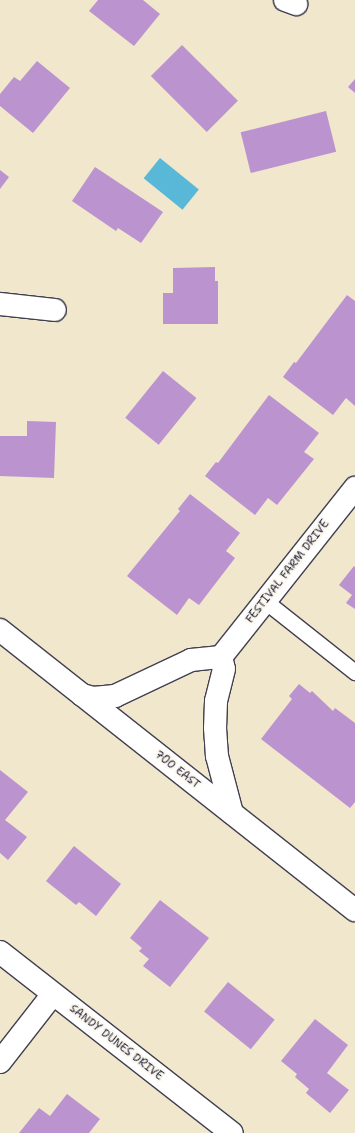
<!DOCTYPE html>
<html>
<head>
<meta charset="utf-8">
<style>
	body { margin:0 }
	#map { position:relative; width:355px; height:1133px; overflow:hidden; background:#f0e7cc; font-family:"Shantell Sans",sans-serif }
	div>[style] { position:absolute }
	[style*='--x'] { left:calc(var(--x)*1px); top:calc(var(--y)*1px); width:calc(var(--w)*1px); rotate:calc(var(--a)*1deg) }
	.water>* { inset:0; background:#59b8d7; transform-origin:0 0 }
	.building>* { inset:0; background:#bb93cf; transform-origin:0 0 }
	.roads { filter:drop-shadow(1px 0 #414051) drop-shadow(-1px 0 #414051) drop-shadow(0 1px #414051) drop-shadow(0 -1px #414051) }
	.lane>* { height:15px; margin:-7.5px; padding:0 7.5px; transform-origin:7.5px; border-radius:7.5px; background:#fff }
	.street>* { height:22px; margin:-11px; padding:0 11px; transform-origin:11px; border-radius:11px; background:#fff }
	.primary>* { height:22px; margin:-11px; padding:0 11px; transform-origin:11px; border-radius:11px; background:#fff }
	span { translate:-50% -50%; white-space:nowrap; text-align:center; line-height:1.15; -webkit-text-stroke:4px #fbf7ec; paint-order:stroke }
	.street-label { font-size:11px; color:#22223b }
</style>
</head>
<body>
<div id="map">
	<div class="water">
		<div style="left:160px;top:158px;width:50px;height:26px;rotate:39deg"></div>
	</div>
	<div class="building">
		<div style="clip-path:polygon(98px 0,143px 0,160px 14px,134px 46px,89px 11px)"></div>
		<div style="left:182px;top:45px;width:79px;height:44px;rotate:45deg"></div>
		<div style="clip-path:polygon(37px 61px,70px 88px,33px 133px,0 106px,0 94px,14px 77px,20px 81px)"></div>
		<div style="clip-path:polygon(355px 79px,355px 93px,348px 87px)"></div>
		<div style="left:326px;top:111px;width:42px;height:88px;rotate:76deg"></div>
		<div style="clip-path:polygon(95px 167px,163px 212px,141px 243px,118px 228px,116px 231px,72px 201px)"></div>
		<div style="clip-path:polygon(0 170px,9px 177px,0 189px)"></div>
		<div style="clip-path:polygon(215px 267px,215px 281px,218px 281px,218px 324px,163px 324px,163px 293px,173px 293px,173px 268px)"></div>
		<div style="clip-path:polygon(347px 295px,355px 301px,355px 406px,346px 398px,333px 415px,283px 377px,294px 362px,296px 363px)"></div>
		<div style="left:163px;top:371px;width:43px;height:60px;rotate:39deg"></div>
		<div style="clip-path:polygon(269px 395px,319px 433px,304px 452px,314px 459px,277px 505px,268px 498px,255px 515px,205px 476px,216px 462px,218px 463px)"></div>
		<div style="clip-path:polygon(27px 421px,56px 422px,54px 478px,0 476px,0 436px,27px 436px)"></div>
		<div style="clip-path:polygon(190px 494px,240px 533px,226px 551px,235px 558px,199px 605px,189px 598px,177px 615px,127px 576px,180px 511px,178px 509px)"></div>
		<div style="clip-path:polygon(354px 566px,355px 567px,355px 609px,346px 603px,352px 595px,339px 585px)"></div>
		<div style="clip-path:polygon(299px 684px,310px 693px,312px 691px,333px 711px,335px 708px,355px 723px,355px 802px,350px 808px,261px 739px,292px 699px,289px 696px)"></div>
		<div style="clip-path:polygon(0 770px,28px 792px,5px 820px,27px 837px,8px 860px,0 853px)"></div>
		<div style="clip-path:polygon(74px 846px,121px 884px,96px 916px,79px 902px,76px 905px,46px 881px)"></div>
		<div style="clip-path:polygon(160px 900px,209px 938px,170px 987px,143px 966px,149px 959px,139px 951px,142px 948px,130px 938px)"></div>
		<div style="left:228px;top:982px;width:60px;height:38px;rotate:39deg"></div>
		<div style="clip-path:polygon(315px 1019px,348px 1045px,327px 1073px,349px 1090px,330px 1113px,306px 1093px,309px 1089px,295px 1077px,297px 1074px,281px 1061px)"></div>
		<div style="clip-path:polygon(67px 1094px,100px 1119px,89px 1133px,19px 1133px,39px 1108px,50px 1116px)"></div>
	</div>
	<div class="roads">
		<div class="lane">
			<div style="--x:265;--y:601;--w:115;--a:38.3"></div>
		</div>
		<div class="street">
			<div style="--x:285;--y:0;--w:12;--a:20"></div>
			<div style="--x:0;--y:304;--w:55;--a:6.2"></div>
			<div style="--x:221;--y:657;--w:12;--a:76"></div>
			<div style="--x:224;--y:669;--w:33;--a:104"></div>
			<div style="--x:216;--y:701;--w:27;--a:92"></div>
			<div style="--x:215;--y:728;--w:28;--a:86"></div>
			<div style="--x:217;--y:756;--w:59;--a:75.3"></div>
			<div style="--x:82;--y:695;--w:11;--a:15"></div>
			<div style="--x:93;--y:698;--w:22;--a:-5"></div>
			<div style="--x:115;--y:696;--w:84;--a:-25.3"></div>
			<div style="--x:191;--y:660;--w:30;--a:-6"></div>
			<div style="--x:221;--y:657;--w:216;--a:-51.6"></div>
			<div style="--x:0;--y:952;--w:294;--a:38"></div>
			<div style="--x:0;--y:1062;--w:86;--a:-52.1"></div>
		</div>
		<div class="primary">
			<div style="--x:0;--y:630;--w:452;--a:38.3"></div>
		</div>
	</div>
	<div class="street-label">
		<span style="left:288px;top:572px;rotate:-52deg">FESTIVAL FARM DRIVE</span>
		<span style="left:177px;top:770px;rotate:38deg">700 EAST</span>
		<span style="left:116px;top:1043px;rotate:38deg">SANDY DUNES DRIVE</span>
	</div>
</div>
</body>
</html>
